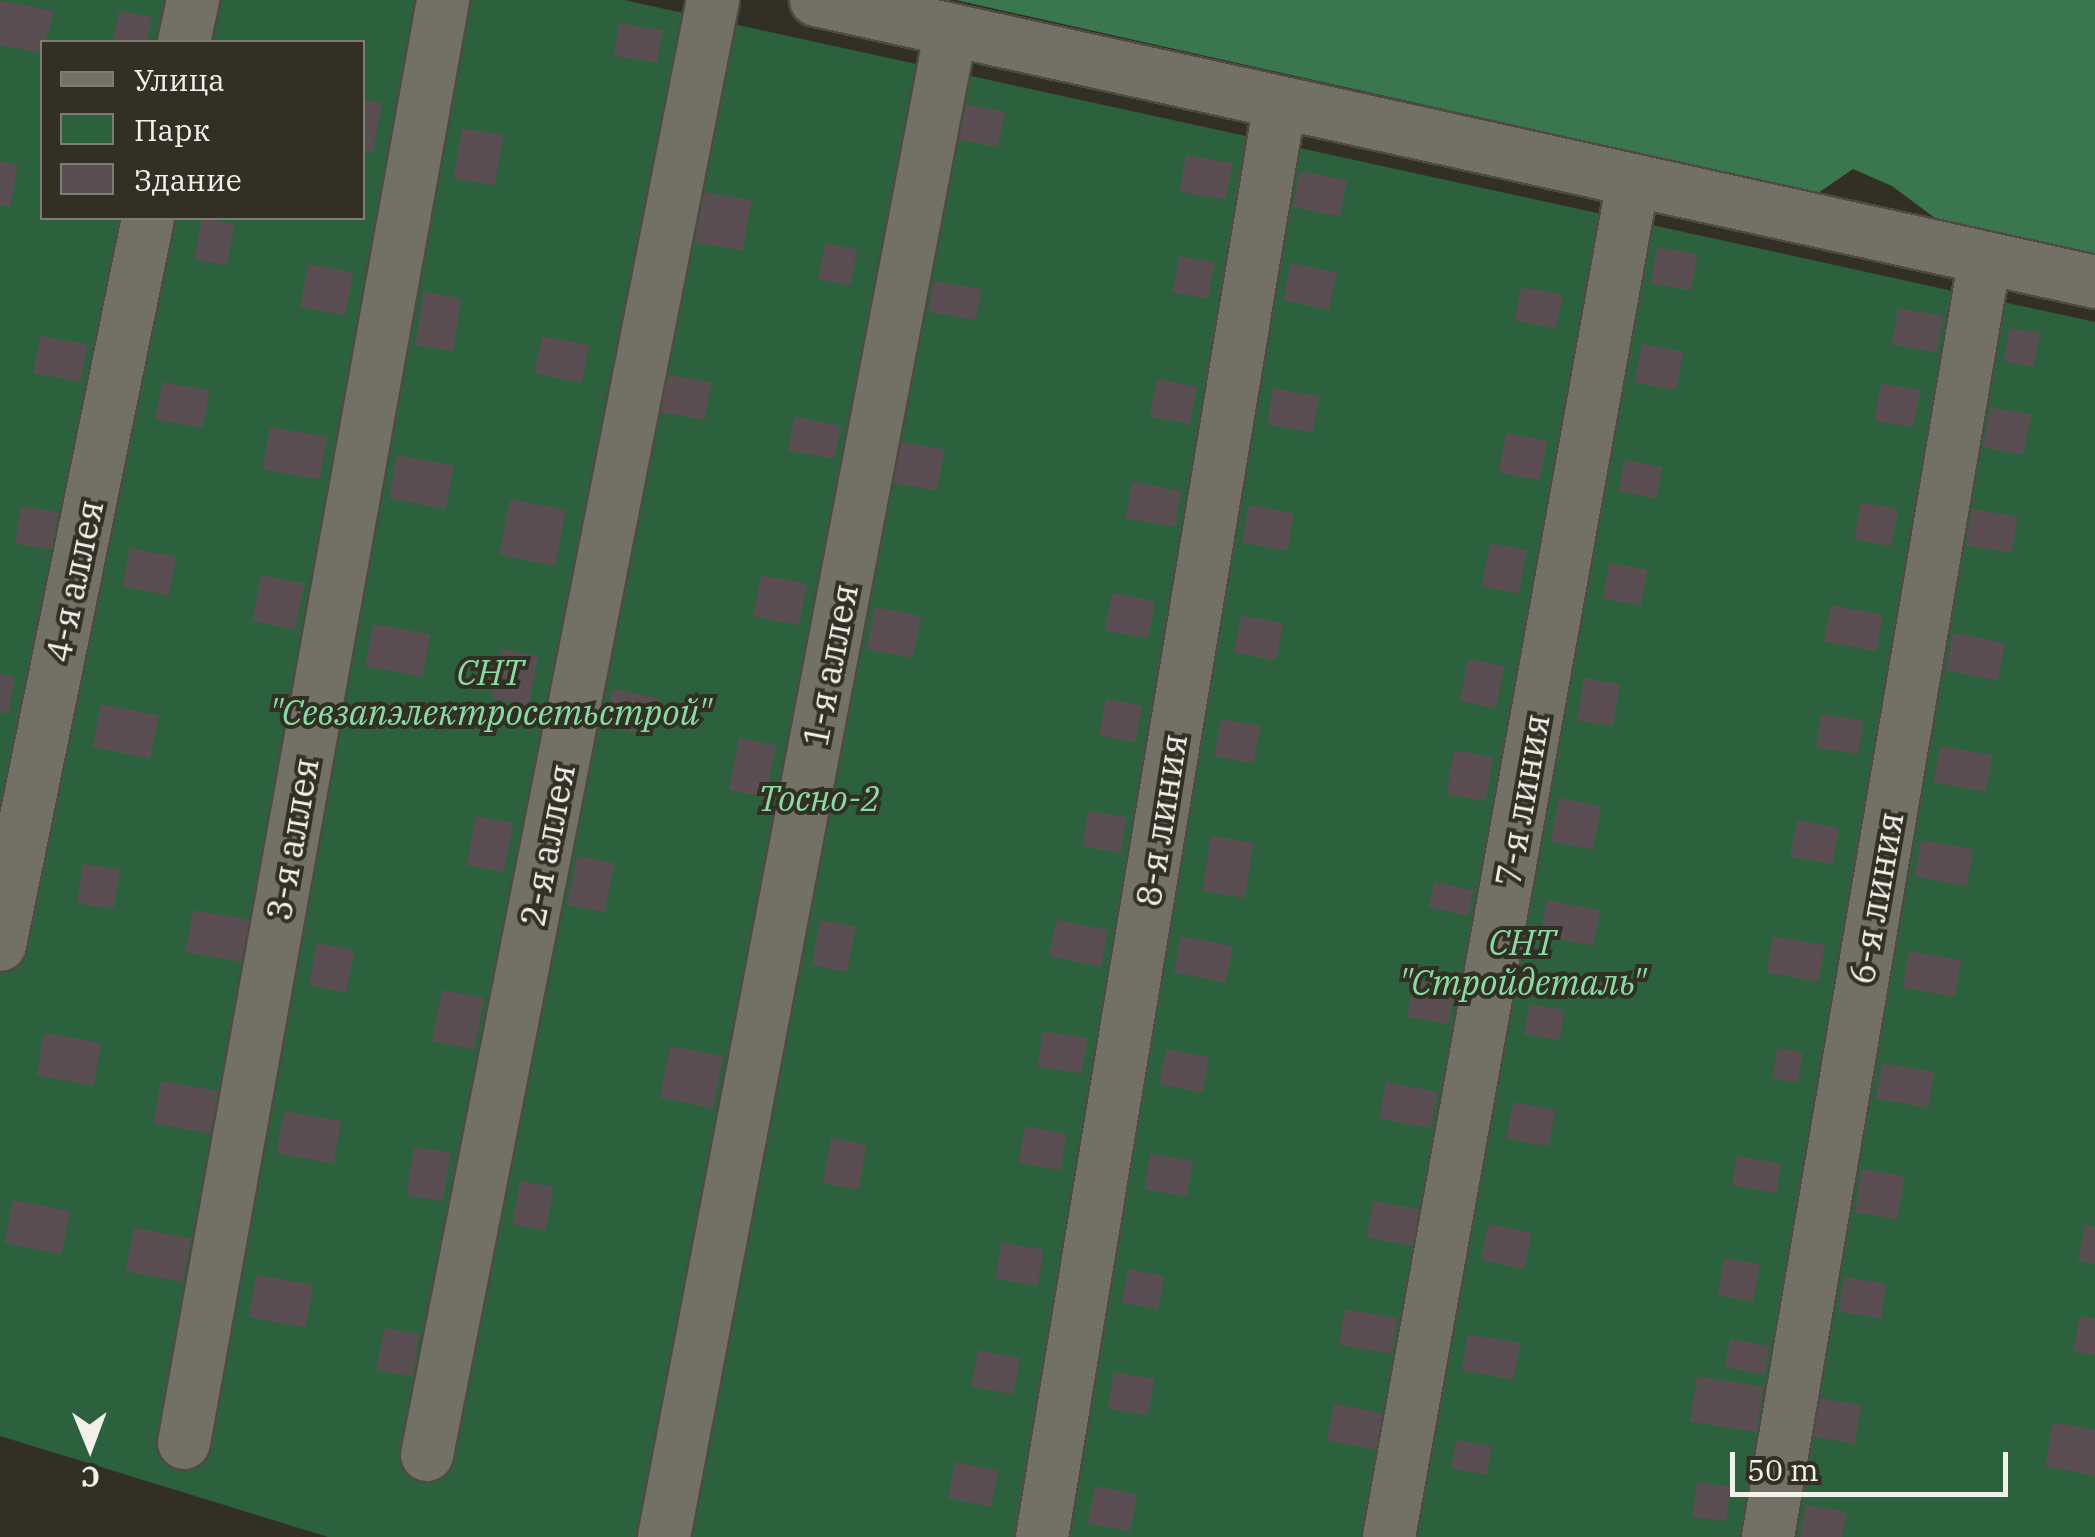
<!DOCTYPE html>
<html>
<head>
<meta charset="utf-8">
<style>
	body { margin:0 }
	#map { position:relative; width:2095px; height:1537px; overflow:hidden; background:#322f25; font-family:"IBM Plex Serif",serif }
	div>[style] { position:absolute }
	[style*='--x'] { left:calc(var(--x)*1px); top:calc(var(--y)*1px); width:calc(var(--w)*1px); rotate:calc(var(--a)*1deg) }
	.green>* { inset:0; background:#2c613e }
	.forest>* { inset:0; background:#3a774e }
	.building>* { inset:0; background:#5a4e52; transform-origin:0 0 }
	.roads { filter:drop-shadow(2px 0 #4d4b43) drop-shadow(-2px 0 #4d4b43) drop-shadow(0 2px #4d4b43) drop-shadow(0 -2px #4d4b43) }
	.minor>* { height:52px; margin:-26px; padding:0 26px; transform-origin:26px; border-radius:26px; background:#737065 }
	span { translate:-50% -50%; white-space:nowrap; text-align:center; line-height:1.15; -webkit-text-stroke:8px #322f25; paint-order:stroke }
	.street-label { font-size:35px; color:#f1f0ea }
	.park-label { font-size:35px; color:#87dea2; font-style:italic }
	.legend { position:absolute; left:40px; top:40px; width:325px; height:180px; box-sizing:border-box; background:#322f25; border:2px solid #7e7c74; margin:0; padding:12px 18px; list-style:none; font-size:30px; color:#f1f0ea }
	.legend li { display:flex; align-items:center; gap:20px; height:50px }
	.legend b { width:50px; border:2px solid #7e7c74 }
	.north { position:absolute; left:40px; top:1397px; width:100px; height:100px; -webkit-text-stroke:8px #322f25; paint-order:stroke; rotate:179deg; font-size:28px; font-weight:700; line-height:40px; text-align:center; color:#f1f0ea }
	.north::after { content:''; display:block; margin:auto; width:35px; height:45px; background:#f1f0ea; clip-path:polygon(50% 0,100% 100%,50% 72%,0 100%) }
	.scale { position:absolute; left:1730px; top:1452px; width:278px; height:45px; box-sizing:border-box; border:5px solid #f1f0ea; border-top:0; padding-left:12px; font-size:30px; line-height:35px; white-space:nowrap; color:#f1f0ea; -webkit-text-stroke:8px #322f25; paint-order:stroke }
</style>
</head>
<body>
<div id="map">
	<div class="green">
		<div style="clip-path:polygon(evenodd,0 0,624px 0,2095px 322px,2095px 1537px,328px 1537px,0 1436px,0 0,42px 42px,362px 42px,362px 218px,42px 218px,42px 42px)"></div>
	</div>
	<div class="forest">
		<div style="clip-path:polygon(956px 0,2095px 0,2095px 259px,1939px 221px,1892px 186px,1853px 169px,1818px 193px)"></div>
	</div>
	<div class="building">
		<div style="clip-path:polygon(0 1px,54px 11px,42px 53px,0 45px)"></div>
		<div style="clip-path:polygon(119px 11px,152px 17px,147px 42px,113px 42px)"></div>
		<div style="left:619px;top:23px;width:44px;height:33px;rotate:9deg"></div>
		<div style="clip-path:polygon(362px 100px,382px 103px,373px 153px,362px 151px)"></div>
		<div style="left:966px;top:104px;width:40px;height:36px;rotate:12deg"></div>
		<div style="left:462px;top:128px;width:42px;height:51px;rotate:10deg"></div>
		<div style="left:1186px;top:155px;width:47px;height:37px;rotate:10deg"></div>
		<div style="clip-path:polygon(0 161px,18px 165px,10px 207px,0 205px)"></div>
		<div style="left:1300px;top:171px;width:48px;height:37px;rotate:11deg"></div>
		<div style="left:704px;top:192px;width:48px;height:51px;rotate:10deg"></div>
		<div style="left:202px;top:218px;width:33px;height:42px;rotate:11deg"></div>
		<div style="left:825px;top:243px;width:33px;height:37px;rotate:11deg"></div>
		<div style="left:1657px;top:247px;width:41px;height:37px;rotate:10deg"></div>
		<div style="left:1179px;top:256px;width:36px;height:37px;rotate:10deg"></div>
		<div style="left:1291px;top:263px;width:47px;height:38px;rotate:12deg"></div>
		<div style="left:308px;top:264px;width:46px;height:44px;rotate:10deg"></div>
		<div style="left:934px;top:281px;width:48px;height:31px;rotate:10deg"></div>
		<div style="left:1521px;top:287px;width:42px;height:34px;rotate:11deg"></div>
		<div style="left:424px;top:292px;width:38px;height:54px;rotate:9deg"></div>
		<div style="left:1898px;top:308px;width:46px;height:37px;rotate:10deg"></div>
		<div style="left:2009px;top:328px;width:31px;height:34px;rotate:9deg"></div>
		<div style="left:40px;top:336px;width:48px;height:38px;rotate:10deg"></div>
		<div style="left:542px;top:336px;width:48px;height:38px;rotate:11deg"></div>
		<div style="left:1642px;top:344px;width:42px;height:39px;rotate:11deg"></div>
		<div style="left:664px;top:374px;width:48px;height:38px;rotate:10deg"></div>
		<div style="left:1157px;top:379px;width:41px;height:38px;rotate:11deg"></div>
		<div style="left:162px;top:382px;width:48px;height:38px;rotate:10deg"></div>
		<div style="left:1881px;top:383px;width:40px;height:38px;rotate:10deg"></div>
		<div style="left:1273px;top:388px;width:47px;height:37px;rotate:10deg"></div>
		<div style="left:1991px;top:407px;width:41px;height:41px;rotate:11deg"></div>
		<div style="left:794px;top:417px;width:47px;height:34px;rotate:10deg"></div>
		<div style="left:270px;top:427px;width:58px;height:43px;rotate:10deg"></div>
		<div style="left:1506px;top:433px;width:42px;height:40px;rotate:11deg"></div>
		<div style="left:897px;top:441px;width:48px;height:42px;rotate:10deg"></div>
		<div style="left:397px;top:455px;width:58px;height:44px;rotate:11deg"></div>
		<div style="left:1624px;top:460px;width:39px;height:32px;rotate:10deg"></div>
		<div style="left:1132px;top:482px;width:50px;height:37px;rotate:10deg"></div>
		<div style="left:510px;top:499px;width:57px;height:57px;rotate:11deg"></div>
		<div style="left:1861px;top:502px;width:38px;height:38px;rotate:11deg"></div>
		<div style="left:1249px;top:505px;width:46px;height:38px;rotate:11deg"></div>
		<div style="left:21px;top:506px;width:37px;height:38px;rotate:9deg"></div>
		<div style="left:1972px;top:509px;width:46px;height:37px;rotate:9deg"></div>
		<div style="left:1490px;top:543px;width:38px;height:44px;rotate:11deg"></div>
		<div style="left:130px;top:548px;width:47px;height:39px;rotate:11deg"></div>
		<div style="left:1609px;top:563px;width:39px;height:36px;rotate:10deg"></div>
		<div style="left:261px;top:575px;width:44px;height:47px;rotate:11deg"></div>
		<div style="left:761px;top:575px;width:47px;height:42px;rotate:11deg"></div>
		<div style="left:1112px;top:593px;width:44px;height:38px;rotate:11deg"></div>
		<div style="left:1831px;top:605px;width:53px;height:37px;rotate:11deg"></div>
		<div style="left:875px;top:607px;width:47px;height:43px;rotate:11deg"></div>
		<div style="left:1241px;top:615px;width:43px;height:38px;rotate:11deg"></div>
		<div style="left:373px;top:624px;width:58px;height:43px;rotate:10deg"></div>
		<div style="left:1953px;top:633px;width:53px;height:38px;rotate:11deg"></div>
		<div style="left:501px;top:649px;width:38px;height:50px;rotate:11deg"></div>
		<div style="left:1468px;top:659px;width:37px;height:43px;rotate:11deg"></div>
		<div style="clip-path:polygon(0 674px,15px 677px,8px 714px,0 712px)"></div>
		<div style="left:1584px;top:678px;width:36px;height:43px;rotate:9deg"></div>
		<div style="left:612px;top:689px;width:48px;height:38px;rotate:11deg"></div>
		<div style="left:1106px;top:699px;width:37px;height:37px;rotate:11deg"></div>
		<div style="left:101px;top:704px;width:59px;height:44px;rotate:11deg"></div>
		<div style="left:1821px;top:714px;width:43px;height:34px;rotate:9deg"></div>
		<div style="left:1221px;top:719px;width:40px;height:38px;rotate:10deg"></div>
		<div style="left:739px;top:738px;width:38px;height:53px;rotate:11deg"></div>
		<div style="left:1940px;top:746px;width:53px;height:37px;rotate:10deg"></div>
		<div style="left:1454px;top:750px;width:40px;height:45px;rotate:10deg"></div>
		<div style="left:1559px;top:798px;width:43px;height:44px;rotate:11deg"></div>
		<div style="left:1088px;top:811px;width:39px;height:36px;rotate:9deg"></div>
		<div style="left:476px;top:816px;width:38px;height:50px;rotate:11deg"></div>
		<div style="left:1797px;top:820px;width:43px;height:37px;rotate:11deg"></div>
		<div style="left:1211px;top:836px;width:43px;height:56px;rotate:9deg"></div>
		<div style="left:1921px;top:840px;width:53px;height:37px;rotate:10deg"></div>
		<div style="left:577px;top:856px;width:38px;height:50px;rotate:11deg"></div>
		<div style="left:83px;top:864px;width:37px;height:40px;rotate:8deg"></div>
		<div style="left:1434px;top:882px;width:40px;height:26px;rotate:12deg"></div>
		<div style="left:1547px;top:900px;width:54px;height:36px;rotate:11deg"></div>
		<div style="left:193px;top:910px;width:58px;height:43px;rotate:10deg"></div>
		<div style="left:820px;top:920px;width:36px;height:46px;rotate:10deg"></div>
		<div style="left:1056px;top:920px;width:53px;height:37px;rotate:11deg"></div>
		<div style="left:1181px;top:936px;width:53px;height:37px;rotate:11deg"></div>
		<div style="left:1773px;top:936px;width:53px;height:37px;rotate:10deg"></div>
		<div style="left:317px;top:943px;width:38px;height:43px;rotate:11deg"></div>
		<div style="left:1909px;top:951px;width:53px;height:37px;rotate:10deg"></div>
		<div style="left:1414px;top:980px;width:42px;height:37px;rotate:11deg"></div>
		<div style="left:442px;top:990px;width:43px;height:52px;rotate:11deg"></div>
		<div style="left:1529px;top:1004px;width:36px;height:31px;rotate:9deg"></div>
		<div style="left:1043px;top:1031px;width:45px;height:36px;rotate:9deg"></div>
		<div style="left:44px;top:1033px;width:58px;height:43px;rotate:10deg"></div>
		<div style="left:670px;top:1046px;width:54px;height:53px;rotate:11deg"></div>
		<div style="left:1777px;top:1048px;width:26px;height:31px;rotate:9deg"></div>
		<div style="left:1166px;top:1049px;width:44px;height:36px;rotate:11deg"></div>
		<div style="left:1882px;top:1063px;width:53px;height:36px;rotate:10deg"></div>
		<div style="left:161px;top:1081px;width:58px;height:43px;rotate:10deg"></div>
		<div style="left:1386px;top:1082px;width:53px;height:37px;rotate:11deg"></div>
		<div style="left:1513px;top:1102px;width:43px;height:37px;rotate:11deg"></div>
		<div style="left:284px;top:1111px;width:58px;height:43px;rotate:10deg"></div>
		<div style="left:1025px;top:1126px;width:43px;height:37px;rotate:11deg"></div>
		<div style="left:831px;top:1138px;width:36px;height:46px;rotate:10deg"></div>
		<div style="left:414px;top:1147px;width:37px;height:49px;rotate:9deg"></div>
		<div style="left:1150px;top:1154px;width:43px;height:36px;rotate:9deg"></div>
		<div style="left:1737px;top:1156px;width:45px;height:30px;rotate:10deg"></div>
		<div style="left:1862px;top:1169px;width:43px;height:44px;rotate:9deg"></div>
		<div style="left:520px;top:1181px;width:34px;height:44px;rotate:10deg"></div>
		<div style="left:13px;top:1200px;width:58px;height:44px;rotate:11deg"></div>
		<div style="left:1373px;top:1201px;width:53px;height:37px;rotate:10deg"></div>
		<div style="left:1488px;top:1224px;width:44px;height:37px;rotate:11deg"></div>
		<div style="clip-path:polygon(2085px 1225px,2095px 1227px,2095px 1265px,2078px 1261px)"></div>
		<div style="left:134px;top:1228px;width:58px;height:44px;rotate:11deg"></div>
		<div style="left:1001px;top:1243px;width:43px;height:36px;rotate:9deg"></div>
		<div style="left:1724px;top:1258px;width:36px;height:38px;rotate:9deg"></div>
		<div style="left:1128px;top:1269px;width:37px;height:34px;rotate:11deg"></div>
		<div style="left:256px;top:1275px;width:58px;height:43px;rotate:10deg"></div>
		<div style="left:1844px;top:1277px;width:43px;height:35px;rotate:9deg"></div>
		<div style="left:1345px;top:1309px;width:53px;height:36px;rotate:10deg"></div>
		<div style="clip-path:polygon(2080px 1316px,2095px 1319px,2095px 1355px,2073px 1351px)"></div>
		<div style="left:384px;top:1328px;width:36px;height:43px;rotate:10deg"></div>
		<div style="left:1468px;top:1334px;width:53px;height:37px;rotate:10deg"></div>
		<div style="left:1730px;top:1339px;width:40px;height:29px;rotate:10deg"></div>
		<div style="left:978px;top:1350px;width:43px;height:37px;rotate:11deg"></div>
		<div style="left:1114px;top:1372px;width:41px;height:37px;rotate:10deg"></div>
		<div style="left:1697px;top:1376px;width:67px;height:46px;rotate:9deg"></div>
		<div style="left:1820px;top:1398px;width:42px;height:39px;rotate:10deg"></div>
		<div style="left:1334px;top:1404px;width:53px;height:37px;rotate:11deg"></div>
		<div style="clip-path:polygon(2053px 1422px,2095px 1430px,2095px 1476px,2045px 1466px)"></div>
		<div style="left:1456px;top:1440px;width:36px;height:29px;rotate:10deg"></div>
		<div style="left:955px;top:1462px;width:44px;height:37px;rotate:11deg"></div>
		<div style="left:1697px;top:1482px;width:34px;height:35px;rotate:8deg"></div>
		<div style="left:1095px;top:1486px;width:43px;height:38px;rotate:11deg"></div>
		<div style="clip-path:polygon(1806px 1505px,1847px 1512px,1842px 1537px,1800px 1537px)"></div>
	</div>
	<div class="roads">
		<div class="minor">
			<div style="--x:816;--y:0;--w:1310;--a:12.43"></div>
			<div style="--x:184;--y:42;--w:43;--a:-77.9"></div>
			<div style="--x:0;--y:945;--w:742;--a:-78.49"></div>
			<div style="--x:184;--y:1443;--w:1466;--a:-79.82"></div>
			<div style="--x:427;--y:1455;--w:1483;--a:-78.88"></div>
			<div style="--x:664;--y:1537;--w:1534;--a:-79.22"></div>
			<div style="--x:1042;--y:1537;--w:1454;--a:-80.58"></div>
			<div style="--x:1389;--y:1537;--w:1378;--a:-79.8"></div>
			<div style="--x:1768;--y:1537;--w:1297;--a:-80.37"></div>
		</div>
	</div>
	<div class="street-label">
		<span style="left:74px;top:581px;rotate:-78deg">4-я аллея</span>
		<span style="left:830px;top:665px;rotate:-79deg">1-я аллея</span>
		<span style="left:1522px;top:800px;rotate:-80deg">7-я линия</span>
		<span style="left:1161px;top:820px;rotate:-81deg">8-я линия</span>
		<span style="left:292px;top:839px;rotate:-80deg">3-я аллея</span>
		<span style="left:547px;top:845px;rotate:-79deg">2-я аллея</span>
		<span style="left:1876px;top:898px;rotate:-80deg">6-я линия</span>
	</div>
	<div class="park-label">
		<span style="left:490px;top:692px">СНТ<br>"Севзапэлектросетьстрой"</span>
		<span style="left:819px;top:798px">Тосно-2</span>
		<span style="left:1522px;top:962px">СНТ<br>"Стройдеталь"</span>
	</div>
	<ul class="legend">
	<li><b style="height:12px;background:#737065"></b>Улица</li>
	<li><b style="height:28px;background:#2c613e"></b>Парк</li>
	<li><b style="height:28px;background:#5a4e52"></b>Здание</li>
	</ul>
	<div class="north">С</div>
	<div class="scale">50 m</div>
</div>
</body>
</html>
